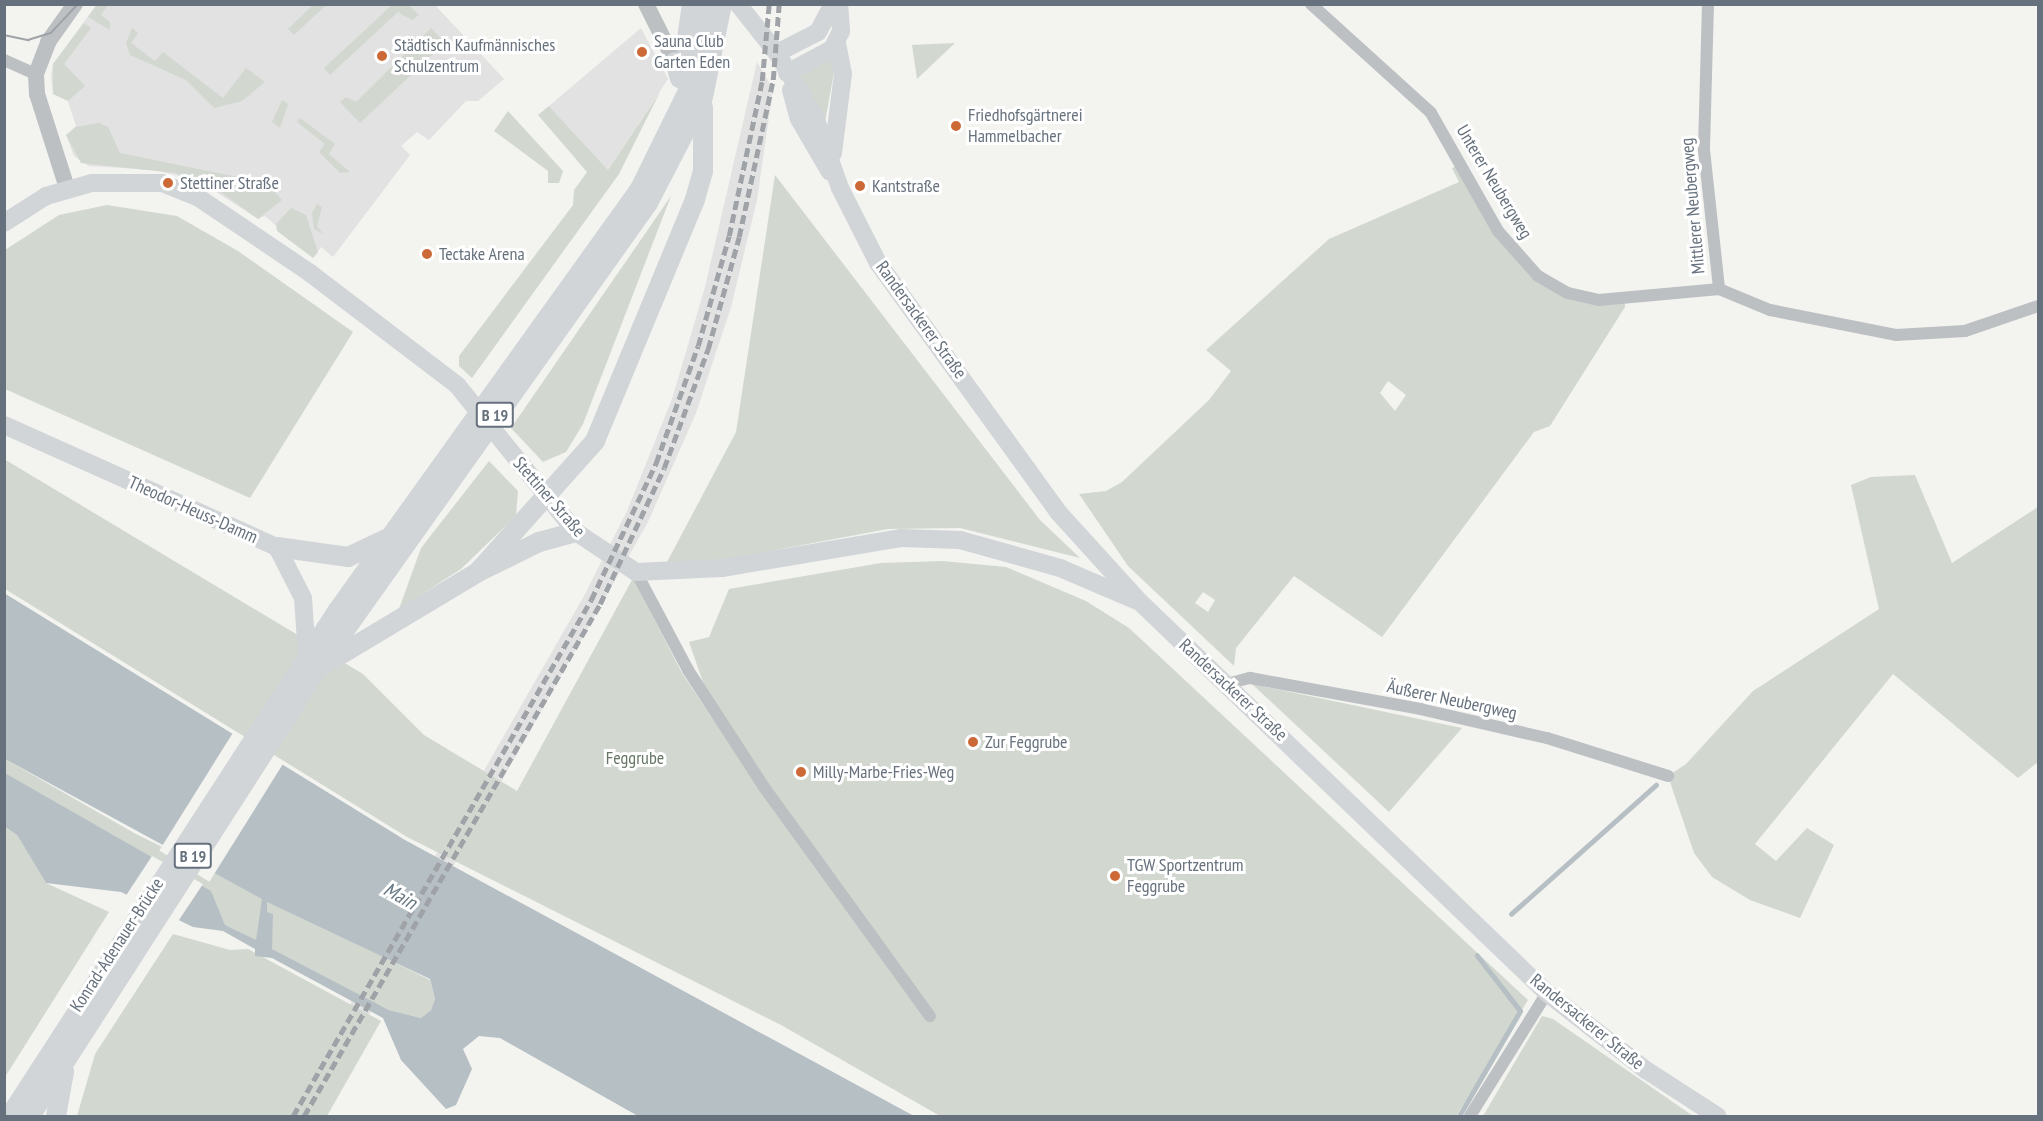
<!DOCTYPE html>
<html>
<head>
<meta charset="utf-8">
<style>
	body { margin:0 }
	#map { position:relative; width:2043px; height:1121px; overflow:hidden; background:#f3f3f0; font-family:"PT Sans Narrow",sans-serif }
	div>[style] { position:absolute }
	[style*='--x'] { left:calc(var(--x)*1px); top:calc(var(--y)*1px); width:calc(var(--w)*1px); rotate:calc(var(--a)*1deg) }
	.built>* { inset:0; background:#e1e2e1 }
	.green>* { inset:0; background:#d2d8d0 }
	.water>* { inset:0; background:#b6bfc4 }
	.pier>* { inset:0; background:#f3f3f0; transform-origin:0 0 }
	.stream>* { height:4.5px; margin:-2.25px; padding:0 2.25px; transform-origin:2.25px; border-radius:2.25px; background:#b6bfc4 }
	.minor>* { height:12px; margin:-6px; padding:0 6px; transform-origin:6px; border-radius:6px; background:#bdc0c3 }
	.tertiary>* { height:16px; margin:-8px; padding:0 8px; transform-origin:8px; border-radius:8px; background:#bdc0c3 }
	.secondary>* { height:18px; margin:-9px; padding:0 9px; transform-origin:9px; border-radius:9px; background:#d1d5d8 }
	.primary>* { height:20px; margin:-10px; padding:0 10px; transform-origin:10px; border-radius:10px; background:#d1d5d8 }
	.tram>* { height:1.5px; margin:-0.75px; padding:0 0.75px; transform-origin:0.75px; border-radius:0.75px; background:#9fa3a8 }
	.rail>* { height:4.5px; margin-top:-2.25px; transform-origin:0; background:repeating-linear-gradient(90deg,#9fa3a8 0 9px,transparent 0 13.5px) }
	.dots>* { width:16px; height:16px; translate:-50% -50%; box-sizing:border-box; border:3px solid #fff; border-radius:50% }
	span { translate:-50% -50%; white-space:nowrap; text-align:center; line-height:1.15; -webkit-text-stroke:6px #fff; paint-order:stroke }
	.shield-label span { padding:2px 4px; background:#fff; border:2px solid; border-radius:4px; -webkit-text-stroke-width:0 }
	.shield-label { font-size:16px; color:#66717d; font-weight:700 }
	.poi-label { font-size:18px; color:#66717d }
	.left { translate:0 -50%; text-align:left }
	.street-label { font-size:18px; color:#66717d }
	.park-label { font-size:18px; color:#667664 }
	.water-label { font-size:20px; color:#677882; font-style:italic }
	.frame { position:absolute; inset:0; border:6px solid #66717d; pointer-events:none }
</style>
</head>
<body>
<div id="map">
	<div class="built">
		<div style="clip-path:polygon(97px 4px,435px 5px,504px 79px,478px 101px,466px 101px,429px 140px,417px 132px,401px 146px,410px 155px,333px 257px,321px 247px,313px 258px,265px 216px,258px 219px,199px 181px,155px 170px,89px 166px,74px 156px,66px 135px,76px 126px,68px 101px,53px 94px,51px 77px,53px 64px)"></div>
		<div style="clip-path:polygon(641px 28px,668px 79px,608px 170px,549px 106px)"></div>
		<div style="clip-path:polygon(757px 62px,773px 89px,757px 200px,731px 307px,696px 413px,648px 522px,312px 1116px,286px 1116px,584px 596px,627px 511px,672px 399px,705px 287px)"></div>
	</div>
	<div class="green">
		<div style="clip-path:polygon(314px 4px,326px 5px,294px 35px,288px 29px)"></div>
		<div style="clip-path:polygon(97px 5px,108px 5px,101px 15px,110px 22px,110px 30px,88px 17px)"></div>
		<div style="clip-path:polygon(392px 5px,409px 5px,419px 15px,412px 20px,398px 12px,330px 75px,324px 68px)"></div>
		<div style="clip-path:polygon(84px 23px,91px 28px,64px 64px,85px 86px,68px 101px,53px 94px,53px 64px)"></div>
		<div style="clip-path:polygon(132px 28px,138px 33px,131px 43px,155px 61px,163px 52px,223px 98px,246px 68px,265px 82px,242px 101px,214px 108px,186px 80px,130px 55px,126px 43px)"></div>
		<div style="clip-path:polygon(431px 28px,445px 43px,360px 123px,340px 102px,346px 97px,356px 102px)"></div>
		<div style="clip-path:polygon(955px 43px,917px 79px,912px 45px)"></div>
		<div style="clip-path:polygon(831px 56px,836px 61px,825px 122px,799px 77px)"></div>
		<div style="clip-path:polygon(660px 92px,619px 174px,472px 378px,459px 366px,459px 356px,573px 205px,574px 190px,587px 172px,538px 115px,549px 106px,608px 170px)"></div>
		<div style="clip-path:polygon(282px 100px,288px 104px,280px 128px,272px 122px)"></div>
		<div style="clip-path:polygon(508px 111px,563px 171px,559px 183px,548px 183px,548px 171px,494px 131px)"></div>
		<div style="clip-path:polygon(300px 118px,335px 144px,329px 154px,350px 172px,340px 173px,319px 152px,325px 144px,297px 122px)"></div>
		<div style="clip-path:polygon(99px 123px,108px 127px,120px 153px,267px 183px,282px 200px,258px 219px,222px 193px,175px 173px,81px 163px,66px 135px,76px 127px)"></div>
		<div style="clip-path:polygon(evenodd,1461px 164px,1523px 261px,1568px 293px,1625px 298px,1625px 307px,1550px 426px,1534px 432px,1382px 637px,1294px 576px,1236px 648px,1234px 666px,1128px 566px,1079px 494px,1106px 491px,1122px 482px,1209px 400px,1231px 371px,1206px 350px,1329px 239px,1459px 182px,1452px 168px,1461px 164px,1388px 381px,1406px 395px,1395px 411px,1380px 393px,1388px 381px,1461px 164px,1203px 592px,1215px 600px,1208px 612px,1195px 603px,1203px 592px)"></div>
		<div style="clip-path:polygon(775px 175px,1040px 520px,1080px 558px,960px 528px,888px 529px,722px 560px,667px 562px,736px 432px)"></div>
		<div style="clip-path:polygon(671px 196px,583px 424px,566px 452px,543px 462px,511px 428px)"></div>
		<div style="clip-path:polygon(317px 204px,322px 207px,317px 226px,323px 234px,314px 229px,312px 213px)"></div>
		<div style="clip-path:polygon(107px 205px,177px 216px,238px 251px,353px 332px,250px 498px,5px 389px,5px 250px,59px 215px)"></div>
		<div style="clip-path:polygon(291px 208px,306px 215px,318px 252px,313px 258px,277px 231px,276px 224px)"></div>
		<div style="clip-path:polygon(4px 459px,363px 674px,424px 735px,517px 791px,633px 578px,682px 673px,760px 790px,906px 973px,762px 780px,705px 688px,689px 642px,709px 637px,729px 589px,881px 563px,943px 561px,1006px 567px,1086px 601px,1129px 628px,1528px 1000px,1456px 1116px,940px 1116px,781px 1025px,407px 837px,5px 589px)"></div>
		<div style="clip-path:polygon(489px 461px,518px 491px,516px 516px,461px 569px,399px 609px,421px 548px)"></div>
		<div style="clip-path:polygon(1915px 475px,1952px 563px,2038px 507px,2038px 762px,2018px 778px,1893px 674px,1755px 844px,1776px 861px,1807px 828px,1834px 845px,1800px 918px,1750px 900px,1712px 877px,1694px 853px,1668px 776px,1686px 764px,1753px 691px,1879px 609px,1851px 485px,1871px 477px)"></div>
		<div style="clip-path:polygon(1252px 684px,1462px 728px,1389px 812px)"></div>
		<div style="clip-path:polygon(5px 759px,136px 834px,430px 980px,435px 999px,431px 1010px,421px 1018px,389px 1010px,225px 925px,210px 891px,5px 773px)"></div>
		<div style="clip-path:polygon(5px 827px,17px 835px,46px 883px,109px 912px,5px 1077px)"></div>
		<div style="clip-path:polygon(173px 934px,230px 950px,248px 949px,381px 1021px,327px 1116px,77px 1116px,95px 1054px)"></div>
		<div style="clip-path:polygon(1542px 1016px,1553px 1019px,1693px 1116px,1483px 1116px)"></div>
	</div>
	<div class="water">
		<div style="clip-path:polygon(evenodd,4px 593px,405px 840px,914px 1116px,638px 1116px,500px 1038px,479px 1036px,463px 1049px,472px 1069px,456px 1105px,446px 1109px,401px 1060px,383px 1018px,272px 958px,255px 956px,255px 949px,223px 931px,193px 927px,121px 892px,46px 883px,17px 835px,5px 827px,5px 773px,211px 891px,225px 925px,256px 940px,262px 899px,5px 759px,4px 593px,267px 902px,430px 979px,435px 999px,431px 1010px,421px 1018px,389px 1010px,272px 949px,273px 914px,267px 912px,267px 902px)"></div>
	</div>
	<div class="pier">
		<div style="left:234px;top:731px;width:59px;height:141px;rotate:32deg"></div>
		<div style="clip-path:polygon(152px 856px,203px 884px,177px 923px,125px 897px)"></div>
	</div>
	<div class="stream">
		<div style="--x:1511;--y:914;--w:194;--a:-41.7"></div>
		<div style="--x:1459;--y:1116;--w:121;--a:-59.8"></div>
		<div style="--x:1520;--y:1011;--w:70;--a:-128"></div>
	</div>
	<div class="minor">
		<div style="--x:1311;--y:4;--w:162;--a:42.2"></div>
		<div style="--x:1431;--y:113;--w:136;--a:60.4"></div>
		<div style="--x:1498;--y:231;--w:60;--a:48.4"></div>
		<div style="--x:1538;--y:276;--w:34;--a:30"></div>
		<div style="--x:1568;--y:293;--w:32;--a:13"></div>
		<div style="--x:1599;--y:300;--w:121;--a:-5.2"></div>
		<div style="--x:1708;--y:4;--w:146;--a:91.6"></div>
		<div style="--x:1704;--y:150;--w:140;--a:83.8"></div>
		<div style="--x:4;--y:60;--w:35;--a:24"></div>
		<div style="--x:1719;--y:289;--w:55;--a:22.4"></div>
		<div style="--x:1770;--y:310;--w:128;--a:11.2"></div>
		<div style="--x:1896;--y:335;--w:69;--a:-3.3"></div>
		<div style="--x:1965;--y:331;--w:77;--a:-18.9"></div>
		<div style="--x:636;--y:572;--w:111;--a:62"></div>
		<div style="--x:688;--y:670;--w:140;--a:57"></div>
		<div style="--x:764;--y:787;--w:283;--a:54.1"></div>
		<div style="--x:1227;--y:684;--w:24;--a:-15"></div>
		<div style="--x:1250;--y:678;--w:173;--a:10.3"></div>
		<div style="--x:1420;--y:709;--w:130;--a:12.9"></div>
		<div style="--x:1547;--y:738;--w:127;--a:17.4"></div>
		<div style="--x:1470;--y:1116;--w:145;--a:-58"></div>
	</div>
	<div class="tertiary">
		<div style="--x:646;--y:4;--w:65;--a:63.4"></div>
		<div style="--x:67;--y:188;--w:99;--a:-107.7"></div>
		<div style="--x:37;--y:94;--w:20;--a:-93"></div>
		<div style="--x:36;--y:74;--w:34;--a:-69"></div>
		<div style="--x:48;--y:42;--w:47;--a:-54.6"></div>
	</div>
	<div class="secondary">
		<div style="--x:738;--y:4;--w:63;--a:51.5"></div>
		<div style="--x:777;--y:53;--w:74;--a:59.3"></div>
		<div style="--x:815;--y:117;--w:75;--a:70.6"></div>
		<div style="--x:840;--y:188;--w:84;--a:63.1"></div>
		<div style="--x:878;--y:263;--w:307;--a:54.1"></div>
		<div style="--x:1058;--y:512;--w:122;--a:47.7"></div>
		<div style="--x:1140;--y:602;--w:564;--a:43.85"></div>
		<div style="--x:1547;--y:993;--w:125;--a:37.9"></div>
		<div style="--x:1646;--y:1070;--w:85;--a:32.9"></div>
		<div style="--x:777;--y:53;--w:46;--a:-27.1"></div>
		<div style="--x:818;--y:32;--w:32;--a:-62"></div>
		<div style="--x:787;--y:73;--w:51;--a:-28.1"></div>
		<div style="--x:832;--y:49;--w:20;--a:-63"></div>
		<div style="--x:841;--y:31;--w:27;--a:-94"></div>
		<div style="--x:791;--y:90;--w:30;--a:75"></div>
		<div style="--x:799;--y:119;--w:61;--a:59.7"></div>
		<div style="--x:833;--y:153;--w:80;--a:-82.8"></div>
		<div style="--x:843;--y:74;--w:33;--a:-101"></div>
		<div style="--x:4;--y:223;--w:50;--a:-32.7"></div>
		<div style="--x:46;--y:196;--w:48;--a:-15.8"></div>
		<div style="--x:92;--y:183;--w:70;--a:0"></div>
		<div style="--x:162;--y:183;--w:40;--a:22"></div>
		<div style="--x:199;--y:198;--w:134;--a:34"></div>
		<div style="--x:310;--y:273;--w:185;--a:37.3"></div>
		<div style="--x:457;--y:385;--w:189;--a:51"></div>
		<div style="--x:576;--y:532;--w:72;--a:33.7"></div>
		<div style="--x:636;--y:572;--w:86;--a:-2.7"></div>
		<div style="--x:722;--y:568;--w:181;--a:-9.5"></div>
		<div style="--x:901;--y:538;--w:59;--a:1.9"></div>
		<div style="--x:960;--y:540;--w:104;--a:15.6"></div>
		<div style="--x:1060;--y:568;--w:82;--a:23.1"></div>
		<div style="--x:4;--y:425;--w:299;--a:24.1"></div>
		<div style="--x:277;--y:547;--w:57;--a:63"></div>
		<div style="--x:303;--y:598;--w:58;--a:86.1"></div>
	</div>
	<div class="primary">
		<div style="--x:686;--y:46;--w:42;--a:-81.9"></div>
		<div style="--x:675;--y:62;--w:17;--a:73"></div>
		<div style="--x:277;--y:547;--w:72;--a:8"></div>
		<div style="--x:348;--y:557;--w:42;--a:-25.3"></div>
		<div style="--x:478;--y:572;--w:176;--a:-48.2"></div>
		<div style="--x:595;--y:441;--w:262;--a:-67.5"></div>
		<div style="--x:695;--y:199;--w:29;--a:-74"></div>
		<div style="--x:703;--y:171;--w:64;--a:-90"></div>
		<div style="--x:325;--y:664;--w:179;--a:-31"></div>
		<div style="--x:478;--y:572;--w:68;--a:-26.2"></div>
		<div style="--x:539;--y:542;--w:38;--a:-15"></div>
		<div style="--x:10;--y:1116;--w:603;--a:-57.05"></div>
		<div style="--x:338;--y:610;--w:518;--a:-54.35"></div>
		<div style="--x:640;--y:189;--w:109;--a:-63.9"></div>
		<div style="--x:688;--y:91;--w:89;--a:-77.7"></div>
		<div style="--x:30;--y:1116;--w:533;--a:-57.26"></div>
		<div style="--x:318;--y:668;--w:570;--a:-54.64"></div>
		<div style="--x:648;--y:203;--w:119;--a:-62.6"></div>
		<div style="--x:703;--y:97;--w:95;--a:-78.5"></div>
		<div style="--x:56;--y:1116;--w:45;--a:-79.7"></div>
	</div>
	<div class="tram">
		<div style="--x:4;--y:35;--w:25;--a:12"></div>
		<div style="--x:28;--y:40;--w:24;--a:-17"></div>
		<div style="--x:51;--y:33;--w:40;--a:-47"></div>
	</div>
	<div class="rail">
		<div style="--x:293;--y:1116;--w:596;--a:-59.99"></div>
		<div style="--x:591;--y:600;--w:152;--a:-64.6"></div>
		<div style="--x:656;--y:463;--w:124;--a:-70.3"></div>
		<div style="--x:698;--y:346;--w:114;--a:-74.3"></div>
		<div style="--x:729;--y:236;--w:158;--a:-78"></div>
		<div style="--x:762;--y:81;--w:77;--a:-84.8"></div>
		<div style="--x:304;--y:1116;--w:591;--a:-59.97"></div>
		<div style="--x:600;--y:604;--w:150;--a:-64.8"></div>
		<div style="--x:664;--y:468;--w:127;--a:-69.7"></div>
		<div style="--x:708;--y:349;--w:116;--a:-74.5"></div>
		<div style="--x:739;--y:237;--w:161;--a:-77.8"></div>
		<div style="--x:773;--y:80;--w:76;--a:-85.5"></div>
	</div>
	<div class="dots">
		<div style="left:642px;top:52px;background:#cd6936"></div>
		<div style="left:382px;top:56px;background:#cd6936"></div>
		<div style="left:956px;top:126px;background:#cd6936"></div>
		<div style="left:168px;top:183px;background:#cd6936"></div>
		<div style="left:860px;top:186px;background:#cd6936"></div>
		<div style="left:427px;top:254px;background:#cd6936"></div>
		<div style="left:973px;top:742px;background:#cd6936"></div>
		<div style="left:801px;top:772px;background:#cd6936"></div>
		<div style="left:1115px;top:876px;background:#cd6936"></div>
	</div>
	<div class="shield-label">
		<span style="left:495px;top:415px">B 19</span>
		<span style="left:193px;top:856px">B 19</span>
	</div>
	<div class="poi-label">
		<span class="left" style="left:654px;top:52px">Sauna Club<br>Garten Eden</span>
		<span class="left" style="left:394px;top:56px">Städtisch Kaufmännisches<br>Schulzentrum</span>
		<span class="left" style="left:968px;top:126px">Friedhofsgärtnerei<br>Hammelbacher</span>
		<span class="left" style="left:180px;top:183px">Stettiner Straße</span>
		<span class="left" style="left:872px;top:186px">Kantstraße</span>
		<span class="left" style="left:439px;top:254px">Tectake Arena</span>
		<span class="left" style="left:985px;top:742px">Zur Feggrube</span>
		<span class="left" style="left:813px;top:772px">Milly-Marbe-Fries-Weg</span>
		<span class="left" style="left:1127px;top:876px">TGW Sportzentrum<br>Feggrube</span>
	</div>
	<div class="street-label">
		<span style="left:1494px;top:182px;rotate:59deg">Unterer Neubergweg</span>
		<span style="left:1693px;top:206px;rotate:-95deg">Mittlerer Neubergweg</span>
		<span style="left:921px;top:320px;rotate:54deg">Randersackerer Straße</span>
		<span style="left:549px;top:497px;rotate:49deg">Stettiner Straße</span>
		<span style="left:193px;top:510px;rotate:24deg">Theodor-Heuss-Damm</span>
		<span style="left:1233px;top:690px;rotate:43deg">Randersackerer Straße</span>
		<span style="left:1452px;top:700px;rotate:12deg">Äußerer Neubergweg</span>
		<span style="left:117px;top:945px;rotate:-57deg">Konrad-Adenauer-Brücke</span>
		<span style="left:1587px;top:1022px;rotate:39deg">Randersackerer Straße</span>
	</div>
	<div class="park-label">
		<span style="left:635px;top:758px">Feggrube</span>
	</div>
	<div class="water-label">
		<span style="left:400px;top:896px;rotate:29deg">Main</span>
	</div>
	<div class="frame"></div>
</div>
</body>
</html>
